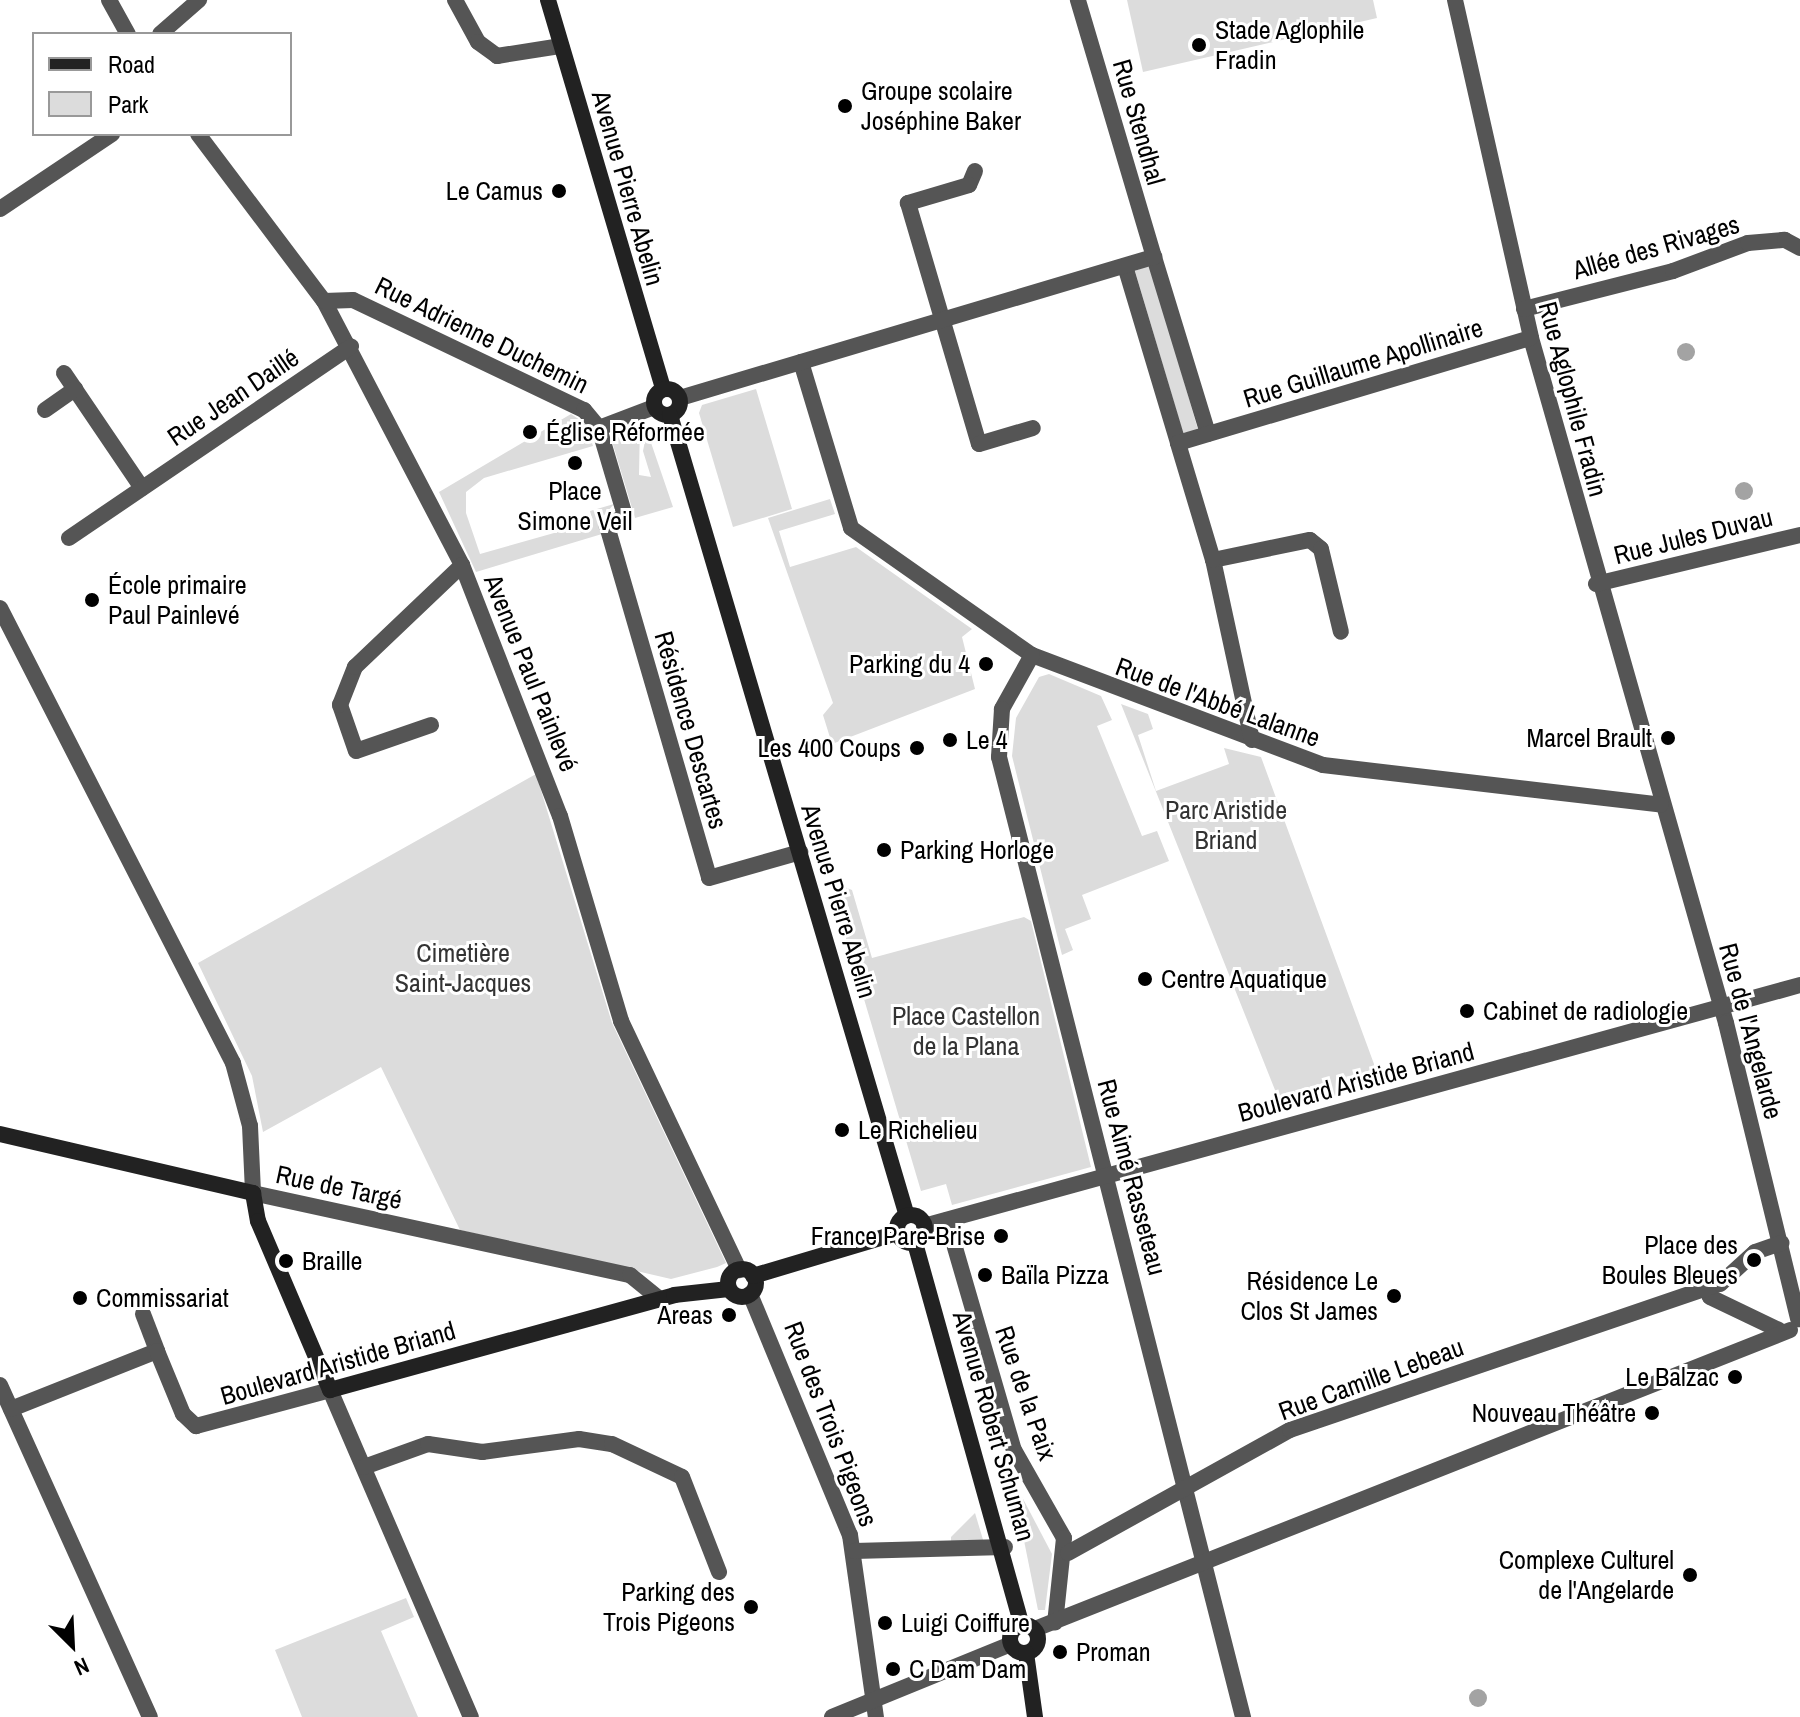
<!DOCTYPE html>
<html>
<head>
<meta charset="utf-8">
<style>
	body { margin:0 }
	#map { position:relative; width:1800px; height:1717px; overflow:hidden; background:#fff; font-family:"Archivo Narrow",sans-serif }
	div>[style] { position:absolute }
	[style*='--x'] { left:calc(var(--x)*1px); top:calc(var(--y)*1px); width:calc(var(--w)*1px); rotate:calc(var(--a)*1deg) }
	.green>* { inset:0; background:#dcdcdc }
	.water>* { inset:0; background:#a3a3a3 }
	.round { border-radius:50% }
	.street>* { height:16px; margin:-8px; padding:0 8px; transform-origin:8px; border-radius:8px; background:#555 }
	.secondary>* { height:16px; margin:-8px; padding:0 8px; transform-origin:8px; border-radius:8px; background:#222 }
	.secondary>.ring { margin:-8px; padding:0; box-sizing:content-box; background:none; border:16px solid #222; border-radius:50% }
	.dots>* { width:22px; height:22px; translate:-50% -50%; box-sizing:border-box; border:4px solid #fff; border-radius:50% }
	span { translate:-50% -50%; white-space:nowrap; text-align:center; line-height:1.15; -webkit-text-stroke:6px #fff; paint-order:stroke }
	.poi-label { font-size:26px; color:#000 }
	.left { translate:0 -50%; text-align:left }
	.right { translate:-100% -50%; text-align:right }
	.street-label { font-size:26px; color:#000 }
	.park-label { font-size:26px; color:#333 }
	.legend { position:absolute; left:32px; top:32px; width:260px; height:104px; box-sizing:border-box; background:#fff; border:2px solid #999; margin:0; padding:10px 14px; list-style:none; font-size:24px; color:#000 }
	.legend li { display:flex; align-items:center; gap:16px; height:40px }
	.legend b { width:40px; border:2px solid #999 }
	.north { position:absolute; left:32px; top:1605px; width:80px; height:80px; -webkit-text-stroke:6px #fff; paint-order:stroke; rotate:156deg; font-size:22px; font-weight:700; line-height:32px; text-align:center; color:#000 }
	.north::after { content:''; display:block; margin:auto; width:28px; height:36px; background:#000; clip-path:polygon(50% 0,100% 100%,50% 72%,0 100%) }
</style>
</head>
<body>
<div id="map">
	<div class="green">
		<div style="clip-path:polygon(1127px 0,1373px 0,1377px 18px,1143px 72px)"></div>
		<div style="clip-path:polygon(1147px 266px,1151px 267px,1198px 430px,1183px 433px,1135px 271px)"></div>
		<div style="clip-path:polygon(756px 389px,792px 509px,733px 527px,699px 413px,702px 405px)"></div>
		<div style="clip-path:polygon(571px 414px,586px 424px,593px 446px,484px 478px,466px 492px,466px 513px,480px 554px,593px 522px,590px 511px,614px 504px,600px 520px,602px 534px,476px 572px,439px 492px)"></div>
		<div style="clip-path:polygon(640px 424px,639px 475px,651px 477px,643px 451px,647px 431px,673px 507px,635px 518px,611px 438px)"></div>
		<div style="clip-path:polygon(830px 499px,835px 514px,779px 531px,790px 567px,856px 547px,972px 629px,962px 637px,975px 689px,832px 744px,823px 715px,833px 703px,768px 518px)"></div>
		<div style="clip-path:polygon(1049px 674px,1101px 696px,1112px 720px,1097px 726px,1142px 836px,1157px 831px,1169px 861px,1082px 895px,1091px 919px,1065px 929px,1073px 950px,1062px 955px,1012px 756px,1016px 718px,1039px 677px)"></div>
		<div style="clip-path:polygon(1121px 704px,1148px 714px,1153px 729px,1138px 735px,1156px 791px,1229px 764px,1224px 748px,1261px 757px,1381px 1083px,1283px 1110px)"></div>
		<div style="clip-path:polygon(536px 774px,612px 1023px,726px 1263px,717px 1267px,671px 1279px,460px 1230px,381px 1067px,263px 1132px,252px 1076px,198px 963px)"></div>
		<div style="clip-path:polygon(840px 885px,852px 890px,872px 958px,1024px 917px,1031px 921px,1091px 1167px,952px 1205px,946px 1184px,921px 1191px,834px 898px)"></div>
		<div style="clip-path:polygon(1011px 1476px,1052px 1554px,1045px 1610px,1038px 1610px)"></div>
		<div style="clip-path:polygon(975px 1513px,984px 1543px,951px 1545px,951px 1537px)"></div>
		<div style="clip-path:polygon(406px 1598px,414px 1617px,381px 1631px,418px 1717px,302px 1717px,275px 1650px)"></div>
	</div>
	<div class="water">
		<div class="round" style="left:1677px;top:343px;width:18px;height:18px"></div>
		<div class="round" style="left:1735px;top:482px;width:18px;height:18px"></div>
		<div class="round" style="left:1469px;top:1689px;width:18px;height:18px"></div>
	</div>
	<div class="street">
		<div style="--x:109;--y:0;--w:39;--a:61"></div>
		<div style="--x:455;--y:0;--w:48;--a:61.3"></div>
		<div style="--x:478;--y:42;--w:24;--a:36"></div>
		<div style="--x:497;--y:56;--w:65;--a:-8.9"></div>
		<div style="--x:1455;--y:0;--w:346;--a:77.3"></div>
		<div style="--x:1531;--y:338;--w:712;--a:74.11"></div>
		<div style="--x:1726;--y:1023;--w:305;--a:76.3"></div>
		<div style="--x:160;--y:34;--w:52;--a:-41.1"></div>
		<div style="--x:198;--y:134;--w:209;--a:53"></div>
		<div style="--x:324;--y:301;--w:298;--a:62.4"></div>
		<div style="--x:462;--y:565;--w:269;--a:68.7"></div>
		<div style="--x:560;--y:816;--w:214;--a:73.4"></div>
		<div style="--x:621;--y:1021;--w:276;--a:64.6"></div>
		<div style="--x:975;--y:171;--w:15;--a:113"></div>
		<div style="--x:969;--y:185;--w:64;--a:163.6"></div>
		<div style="--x:908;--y:203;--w:251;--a:73.6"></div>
		<div style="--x:979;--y:444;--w:56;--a:-16.5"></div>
		<div style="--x:0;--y:209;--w:135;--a:-33.8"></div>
		<div style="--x:1154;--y:257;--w:185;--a:73"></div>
		<div style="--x:1125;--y:266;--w:185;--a:73.3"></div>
		<div style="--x:324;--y:301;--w:29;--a:-2"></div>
		<div style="--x:353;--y:300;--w:256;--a:25.5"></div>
		<div style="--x:584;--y:410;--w:23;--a:50"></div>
		<div style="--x:599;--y:428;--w:59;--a:-20.9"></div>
		<div style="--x:1524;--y:309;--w:154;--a:-14.3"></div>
		<div style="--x:1673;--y:271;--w:80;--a:-20.5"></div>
		<div style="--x:1748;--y:243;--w:37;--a:-5"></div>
		<div style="--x:1785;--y:240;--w:17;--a:28"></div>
		<div style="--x:801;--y:362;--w:173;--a:73.2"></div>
		<div style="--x:851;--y:528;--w:221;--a:35.1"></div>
		<div style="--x:1032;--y:655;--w:311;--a:20.7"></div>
		<div style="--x:1323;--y:765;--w:340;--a:6.7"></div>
		<div style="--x:64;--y:373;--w:139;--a:55.9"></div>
		<div style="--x:680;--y:398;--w:495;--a:-16.6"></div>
		<div style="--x:1154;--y:257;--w:268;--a:-106.5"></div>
		<div style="--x:45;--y:410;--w:37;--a:-35"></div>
		<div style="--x:599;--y:428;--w:92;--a:73.5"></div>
		<div style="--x:625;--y:516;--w:21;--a:151"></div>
		<div style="--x:607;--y:526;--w:366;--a:73.8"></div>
		<div style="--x:709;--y:878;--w:95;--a:-15.9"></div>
		<div style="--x:69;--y:538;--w:341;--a:-34.2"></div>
		<div style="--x:1213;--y:560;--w:99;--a:-11.7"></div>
		<div style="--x:1310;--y:540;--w:14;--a:39"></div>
		<div style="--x:1321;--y:549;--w:85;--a:76.5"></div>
		<div style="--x:1596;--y:584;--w:210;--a:-13.5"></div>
		<div style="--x:0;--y:608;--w:511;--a:62.88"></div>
		<div style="--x:233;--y:1063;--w:65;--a:74.9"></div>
		<div style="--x:250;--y:1126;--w:67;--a:87.4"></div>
		<div style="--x:253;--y:1193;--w:386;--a:12.3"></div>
		<div style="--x:630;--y:1275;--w:38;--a:39"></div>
		<div style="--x:1032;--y:655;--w:62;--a:119.1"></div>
		<div style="--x:1002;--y:709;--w:48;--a:93.6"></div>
		<div style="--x:999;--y:757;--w:991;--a:75.74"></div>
		<div style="--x:431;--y:725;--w:79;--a:160.9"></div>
		<div style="--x:356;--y:751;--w:49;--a:-109.2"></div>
		<div style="--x:340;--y:705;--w:41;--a:-68.5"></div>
		<div style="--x:355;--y:667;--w:148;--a:-43.6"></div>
		<div style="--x:1252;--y:740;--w:184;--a:-102.2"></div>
		<div style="--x:1213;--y:560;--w:122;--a:-106.7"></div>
		<div style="--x:1178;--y:443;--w:368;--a:-16.6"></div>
		<div style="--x:947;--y:1220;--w:240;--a:73.8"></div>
		<div style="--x:1014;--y:1450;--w:101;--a:60.4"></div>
		<div style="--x:1064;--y:1538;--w:85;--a:96"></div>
		<div style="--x:924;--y:1226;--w:909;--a:-15.38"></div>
		<div style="--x:1707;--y:1288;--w:9;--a:72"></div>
		<div style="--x:1710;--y:1297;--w:76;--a:25.6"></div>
		<div style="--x:750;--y:1294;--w:261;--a:67.5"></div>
		<div style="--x:850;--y:1535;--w:184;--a:81.9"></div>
		<div style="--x:143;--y:1314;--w:40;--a:69"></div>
		<div style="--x:0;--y:1385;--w:364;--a:65.7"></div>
		<div style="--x:11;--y:1409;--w:157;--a:-21.7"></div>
		<div style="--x:157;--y:1351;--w:68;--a:67.6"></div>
		<div style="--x:183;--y:1414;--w:18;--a:43"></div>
		<div style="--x:196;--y:1426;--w:139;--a:-15"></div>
		<div style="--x:330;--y:1390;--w:356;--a:66.7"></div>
		<div style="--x:364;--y:1467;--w:68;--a:-19.8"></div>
		<div style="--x:428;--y:1444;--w:55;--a:8.4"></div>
		<div style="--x:482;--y:1452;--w:98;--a:-7.6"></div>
		<div style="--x:579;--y:1439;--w:33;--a:9"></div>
		<div style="--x:612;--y:1444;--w:77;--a:25.2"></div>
		<div style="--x:682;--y:1477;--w:102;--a:68.7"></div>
		<div style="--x:854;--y:1551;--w:151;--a:-1.5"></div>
		<div style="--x:1068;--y:1553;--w:254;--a:-29"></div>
		<div style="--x:1290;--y:1430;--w:454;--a:-18.8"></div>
		<div style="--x:1720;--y:1284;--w:47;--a:-42.4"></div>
		<div style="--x:1755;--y:1252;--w:28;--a:-19"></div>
		<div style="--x:1035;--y:1629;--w:812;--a:-21.6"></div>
		<div style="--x:832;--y:1717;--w:193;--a:-22.2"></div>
	</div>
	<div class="secondary">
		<div style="--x:548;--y:0;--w:406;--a:73.5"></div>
		<div class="ring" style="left:654px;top:389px;width:10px;height:10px"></div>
		<div style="--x:670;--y:415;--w:835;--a:73.52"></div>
		<div style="--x:0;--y:1134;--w:260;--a:13.1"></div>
		<div style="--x:253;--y:1193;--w:28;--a:80"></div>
		<div style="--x:258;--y:1221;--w:184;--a:66.9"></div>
		<div style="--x:330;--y:1390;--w:357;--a:-15.4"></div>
		<div style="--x:674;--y:1295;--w:55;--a:-6.2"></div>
		<div class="ring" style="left:897px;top:1215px;width:12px;height:12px"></div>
		<div style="--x:915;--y:1243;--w:397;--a:74.4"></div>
		<div class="ring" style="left:728px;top:1269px;width:12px;height:12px"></div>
		<div style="--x:753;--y:1276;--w:150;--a:-16.6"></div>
		<div class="ring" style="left:1010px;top:1625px;width:12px;height:12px"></div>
		<div style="--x:1026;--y:1653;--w:65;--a:82"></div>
	</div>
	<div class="dots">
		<div style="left:1199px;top:45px;background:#000"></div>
		<div style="left:845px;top:106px;background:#000"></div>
		<div style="left:559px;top:191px;background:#000"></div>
		<div style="left:530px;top:432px;background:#000"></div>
		<div style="left:575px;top:463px;background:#000"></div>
		<div style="left:92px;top:600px;background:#000"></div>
		<div style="left:986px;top:664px;background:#000"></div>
		<div style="left:1668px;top:738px;background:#000"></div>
		<div style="left:950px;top:740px;background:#000"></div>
		<div style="left:917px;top:748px;background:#000"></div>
		<div style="left:884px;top:850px;background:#000"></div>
		<div style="left:1145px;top:979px;background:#000"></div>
		<div style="left:1467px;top:1011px;background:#000"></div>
		<div style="left:842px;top:1130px;background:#000"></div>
		<div style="left:1001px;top:1236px;background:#000"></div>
		<div style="left:1754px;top:1260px;background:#000"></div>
		<div style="left:286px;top:1261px;background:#000"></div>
		<div style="left:985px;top:1275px;background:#000"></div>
		<div style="left:1394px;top:1296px;background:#000"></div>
		<div style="left:80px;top:1298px;background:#000"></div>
		<div style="left:729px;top:1315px;background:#000"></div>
		<div style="left:1735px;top:1377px;background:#000"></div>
		<div style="left:1652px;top:1413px;background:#000"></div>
		<div style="left:1690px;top:1575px;background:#000"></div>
		<div style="left:751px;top:1607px;background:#000"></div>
		<div style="left:885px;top:1623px;background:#000"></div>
		<div style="left:1060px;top:1652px;background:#000"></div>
		<div style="left:893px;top:1669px;background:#000"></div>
	</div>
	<div class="poi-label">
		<span class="left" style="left:1215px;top:45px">Stade Aglophile<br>Fradin</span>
		<span class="left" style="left:861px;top:106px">Groupe scolaire<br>Joséphine Baker</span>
		<span class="right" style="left:543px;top:191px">Le Camus</span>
		<span class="left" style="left:546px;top:432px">Église Réformée</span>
		<span style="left:575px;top:506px">Place<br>Simone Veil</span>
		<span class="left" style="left:108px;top:600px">École primaire<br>Paul Painlevé</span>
		<span class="right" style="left:970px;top:664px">Parking du 4</span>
		<span class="right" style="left:1652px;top:738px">Marcel Brault</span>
		<span class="left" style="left:966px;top:740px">Le 4</span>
		<span class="right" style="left:901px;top:748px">Les 400 Coups</span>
		<span class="left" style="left:900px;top:850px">Parking Horloge</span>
		<span class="left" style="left:1161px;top:979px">Centre Aquatique</span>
		<span class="left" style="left:1483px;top:1011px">Cabinet de radiologie</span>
		<span class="left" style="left:858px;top:1130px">Le Richelieu</span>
		<span class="right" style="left:985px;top:1236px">France Pare-Brise</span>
		<span class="right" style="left:1738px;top:1260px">Place des<br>Boules Bleues</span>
		<span class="left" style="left:302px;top:1261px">Braille</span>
		<span class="left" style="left:1001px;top:1275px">Baïla Pizza</span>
		<span class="right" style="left:1378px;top:1296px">Résidence Le<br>Clos St James</span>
		<span class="left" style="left:96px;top:1298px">Commissariat</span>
		<span class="right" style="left:713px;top:1315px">Areas</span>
		<span class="right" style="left:1719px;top:1377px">Le Balzac</span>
		<span class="right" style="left:1636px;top:1413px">Nouveau Théâtre</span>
		<span class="right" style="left:1674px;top:1575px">Complexe Culturel<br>de l'Angelarde</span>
		<span class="right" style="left:735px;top:1607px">Parking des<br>Trois Pigeons</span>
		<span class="left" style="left:901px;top:1623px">Luigi Coiffure</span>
		<span class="left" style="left:1076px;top:1652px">Proman</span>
		<span class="left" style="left:909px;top:1669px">C Dam Dam</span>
	</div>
	<div class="street-label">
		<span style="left:1139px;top:122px;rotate:74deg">Rue Stendhal</span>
		<span style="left:628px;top:188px;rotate:74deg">Avenue Pierre Abelin</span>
		<span style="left:1656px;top:247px;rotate:-16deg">Allée des Rivages</span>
		<span style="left:482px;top:335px;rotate:26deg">Rue Adrienne Duchemin</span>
		<span style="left:1363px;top:363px;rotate:-17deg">Rue Guillaume Apollinaire</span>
		<span style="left:233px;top:397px;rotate:-34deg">Rue Jean Daillé</span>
		<span style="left:1573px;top:399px;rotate:75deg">Rue Aglophile Fradin</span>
		<span style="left:1693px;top:536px;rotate:-14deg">Rue Jules Duvau</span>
		<span style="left:531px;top:673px;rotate:68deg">Avenue Paul Painlevé</span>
		<span style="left:1218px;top:702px;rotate:20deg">Rue de l'Abbé Lalanne</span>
		<span style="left:691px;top:730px;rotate:74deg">Résidence Descartes</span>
		<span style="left:839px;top:901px;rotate:73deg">Avenue Pierre Abelin</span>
		<span style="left:1751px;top:1031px;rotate:75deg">Rue de l'Angelarde</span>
		<span style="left:1356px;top:1082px;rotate:-15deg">Boulevard Aristide Briand</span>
		<span style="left:1132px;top:1177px;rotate:75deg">Rue Aimé Rasseteau</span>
		<span style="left:339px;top:1187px;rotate:12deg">Rue de Targé</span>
		<span style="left:338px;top:1363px;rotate:-16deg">Boulevard Aristide Briand</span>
		<span style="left:1371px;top:1379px;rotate:-20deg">Rue Camille Lebeau</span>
		<span style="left:1026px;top:1393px;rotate:71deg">Rue de la Paix</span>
		<span style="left:831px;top:1424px;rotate:69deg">Rue des Trois Pigeons</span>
		<span style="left:994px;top:1426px;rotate:74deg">Avenue Robert Schuman</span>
	</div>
	<div class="park-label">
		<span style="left:1226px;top:825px">Parc Aristide<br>Briand</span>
		<span style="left:463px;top:968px">Cimetière<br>Saint-Jacques</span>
		<span style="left:966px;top:1031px">Place Castellon<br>de la Plana</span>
	</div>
	<ul class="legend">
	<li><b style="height:10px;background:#222"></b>Road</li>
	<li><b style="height:22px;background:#dcdcdc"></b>Park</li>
	</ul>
	<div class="north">N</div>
</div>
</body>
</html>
